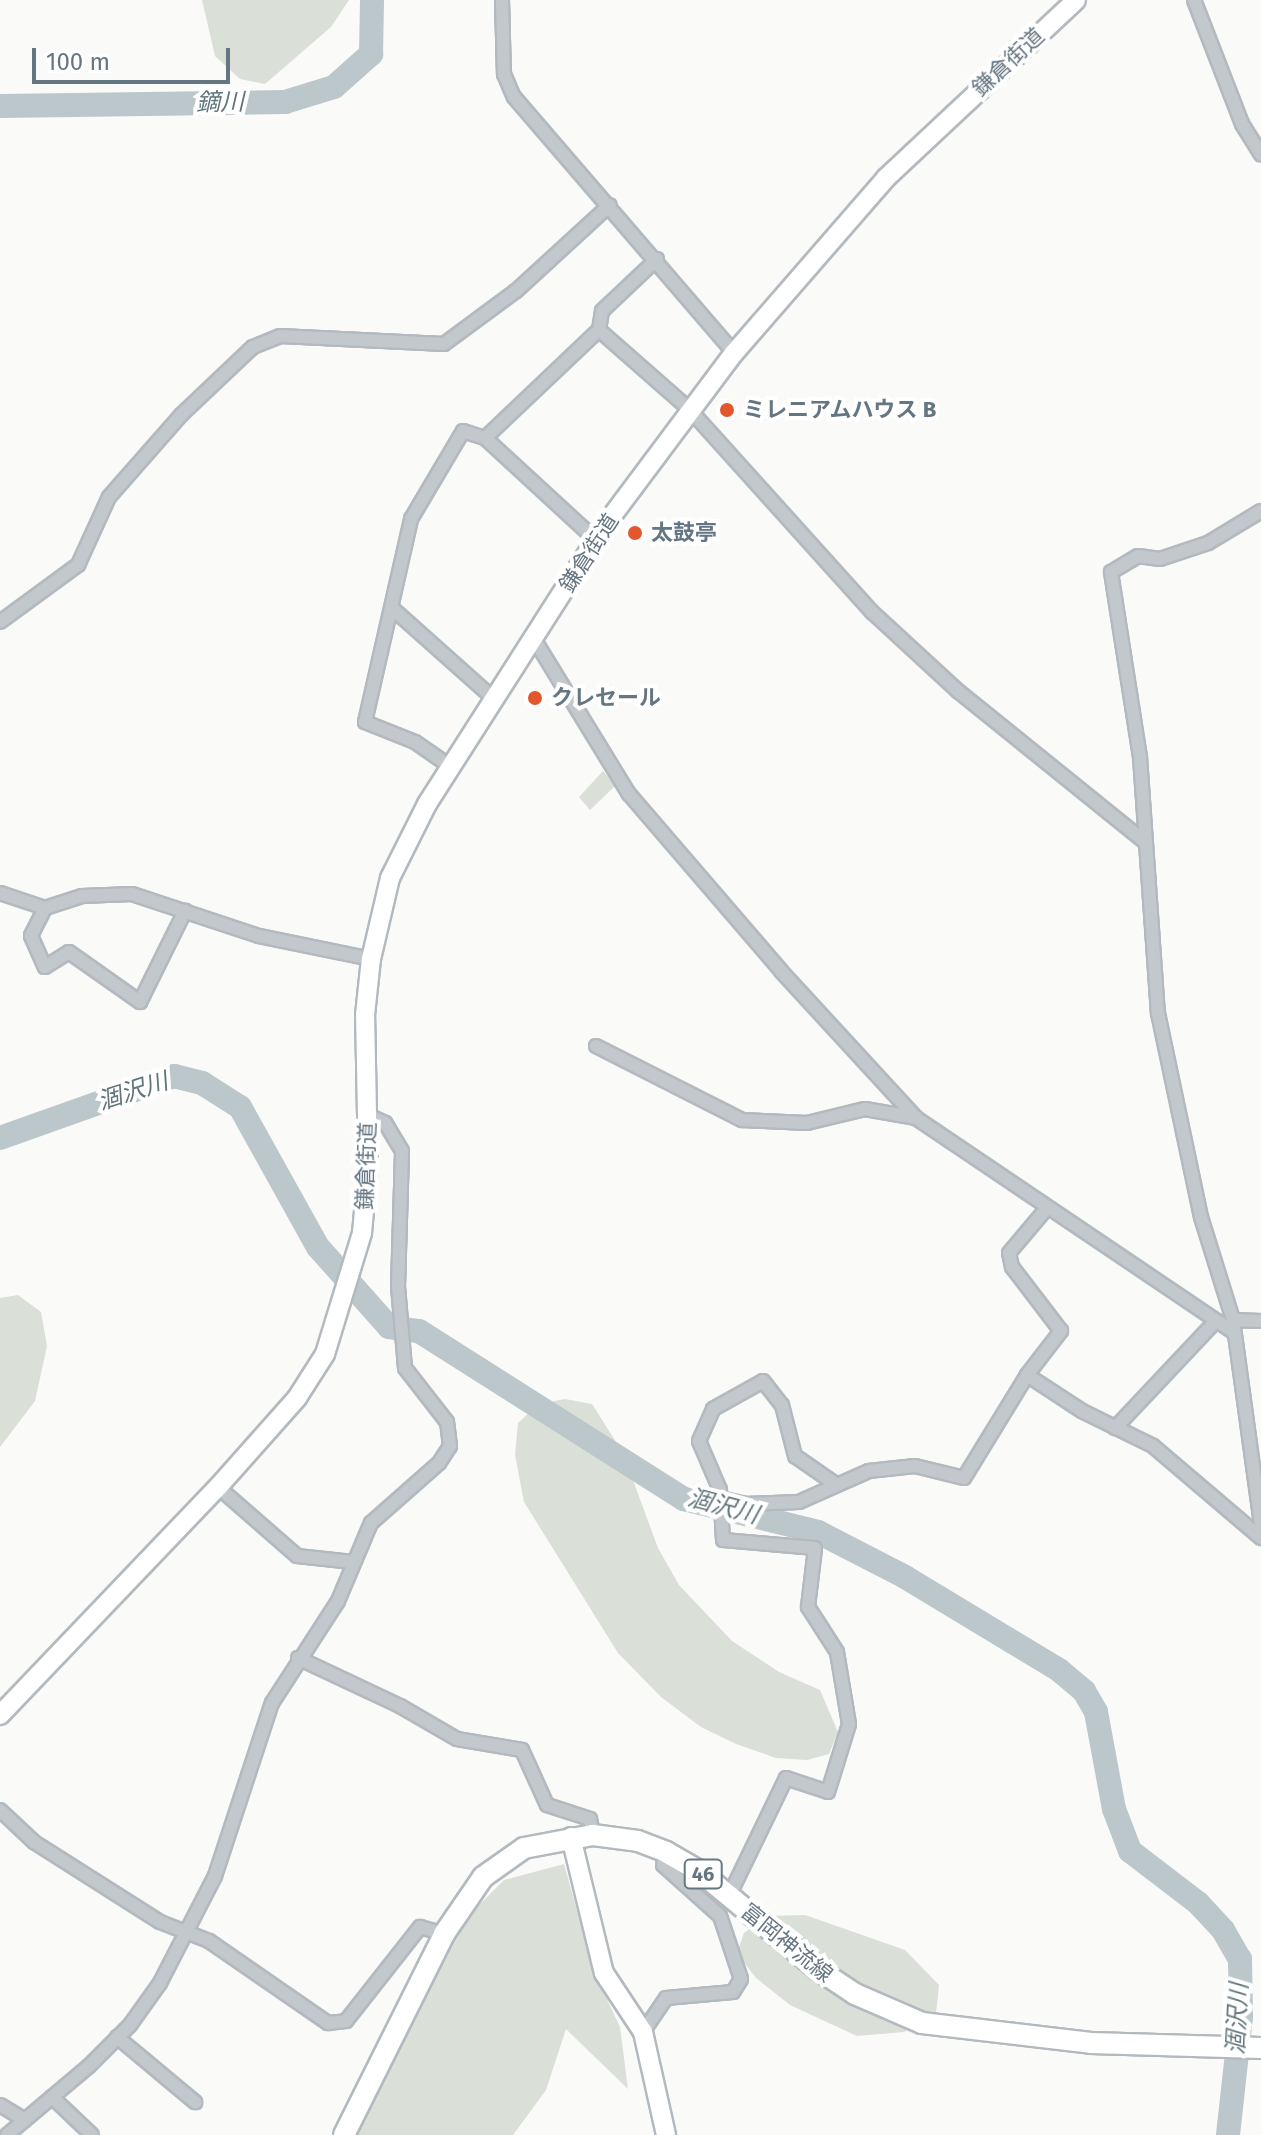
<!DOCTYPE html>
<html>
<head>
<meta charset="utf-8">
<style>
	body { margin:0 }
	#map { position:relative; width:1261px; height:2135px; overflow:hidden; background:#fafaf8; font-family:"Fira Sans","Noto Sans JP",sans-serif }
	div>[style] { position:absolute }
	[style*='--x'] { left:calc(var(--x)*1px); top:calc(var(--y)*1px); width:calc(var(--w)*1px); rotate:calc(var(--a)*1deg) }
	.green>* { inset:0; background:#dadfd7 }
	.river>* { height:24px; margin:-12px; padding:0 12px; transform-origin:12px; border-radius:12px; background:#bbc7cb }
	.roads { filter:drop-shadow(2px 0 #b3babf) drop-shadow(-2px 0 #b3babf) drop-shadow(0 2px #b3babf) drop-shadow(0 -2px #b3babf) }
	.street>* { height:12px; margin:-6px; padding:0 6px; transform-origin:6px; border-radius:6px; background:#c3c8cc }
	.secondary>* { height:18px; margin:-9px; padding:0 9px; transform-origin:9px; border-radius:9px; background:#fff }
	.primary>* { height:20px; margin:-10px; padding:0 10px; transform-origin:10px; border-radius:10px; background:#fff }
	.dots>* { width:22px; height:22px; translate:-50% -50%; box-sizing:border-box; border:4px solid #fff; border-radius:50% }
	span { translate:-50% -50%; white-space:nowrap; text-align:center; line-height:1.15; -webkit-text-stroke:8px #fff; paint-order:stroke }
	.shield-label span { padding:2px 6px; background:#fff; border:2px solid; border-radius:6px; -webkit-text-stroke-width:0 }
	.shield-label { font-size:20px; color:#657683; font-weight:700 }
	.street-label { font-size:22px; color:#657683 }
	.poi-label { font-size:22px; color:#657683; font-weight:700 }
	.left { translate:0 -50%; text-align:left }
	.water-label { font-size:24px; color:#60757c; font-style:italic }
	.scale { position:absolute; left:32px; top:48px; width:198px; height:36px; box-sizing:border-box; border:4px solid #657683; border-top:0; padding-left:10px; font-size:24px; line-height:28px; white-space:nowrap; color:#657683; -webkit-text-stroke:6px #fff; paint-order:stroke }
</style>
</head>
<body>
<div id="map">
	<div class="green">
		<div style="clip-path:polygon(202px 0,349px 0,331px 27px,265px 84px,240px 79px,215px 56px)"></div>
		<div style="clip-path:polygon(603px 771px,615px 786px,590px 810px,579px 797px)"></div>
		<div style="clip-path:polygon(18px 1295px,41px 1312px,47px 1346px,35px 1401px,0 1447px,0 1298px)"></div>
		<div style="clip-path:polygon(565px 1399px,592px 1404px,623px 1453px,658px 1548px,679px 1585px,732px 1641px,779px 1672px,820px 1690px,838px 1732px,829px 1754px,807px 1760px,776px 1758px,736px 1744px,701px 1727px,661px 1697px,618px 1653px,524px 1502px,515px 1455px,518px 1423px,539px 1404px)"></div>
		<div style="clip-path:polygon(564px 1864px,594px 1972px,620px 2027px,628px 2089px,566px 2029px,546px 2090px,513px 2135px,348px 2135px,453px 1938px,473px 1911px,504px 1880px)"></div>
		<div style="clip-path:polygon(805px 1915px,905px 1950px,939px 1985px,936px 2013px,904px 2032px,857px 2036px,790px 2005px,756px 1978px,737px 1953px,744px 1933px,767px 1916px)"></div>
	</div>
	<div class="river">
		<div style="--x:0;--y:106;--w:285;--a:-0.8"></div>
		<div style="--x:285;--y:102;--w:51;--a:-17"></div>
		<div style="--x:334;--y:87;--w:50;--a:-41.7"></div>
		<div style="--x:371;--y:54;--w:54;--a:-88.9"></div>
		<div style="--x:0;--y:1138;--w:185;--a:-19.6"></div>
		<div style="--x:174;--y:1076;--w:29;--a:14"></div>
		<div style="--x:202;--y:1083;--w:45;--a:32.3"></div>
		<div style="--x:240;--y:1107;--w:160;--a:60.9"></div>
		<div style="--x:318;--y:1247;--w:107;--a:48.4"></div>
		<div style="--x:389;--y:1327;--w:30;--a:8"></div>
		<div style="--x:419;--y:1331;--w:314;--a:32.4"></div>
		<div style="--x:684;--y:1499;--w:138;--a:13.8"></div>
		<div style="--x:818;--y:1532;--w:98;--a:27.3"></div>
		<div style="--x:905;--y:1577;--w:180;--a:31.1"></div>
		<div style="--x:1059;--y:1670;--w:33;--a:40"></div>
		<div style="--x:1084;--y:1691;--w:24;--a:60"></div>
		<div style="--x:1096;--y:1712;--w:99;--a:79.5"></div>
		<div style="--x:1114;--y:1809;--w:45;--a:69.1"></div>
		<div style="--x:1130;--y:1851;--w:86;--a:37.4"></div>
		<div style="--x:1198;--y:1903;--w:37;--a:47"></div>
		<div style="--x:1223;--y:1930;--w:34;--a:60"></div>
		<div style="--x:1240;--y:1959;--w:58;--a:89"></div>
		<div style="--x:1241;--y:2017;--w:119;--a:96.3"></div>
	</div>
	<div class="roads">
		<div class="street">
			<div style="--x:502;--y:0;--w:74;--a:88.5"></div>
			<div style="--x:504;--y:74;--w:25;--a:67"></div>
			<div style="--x:514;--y:97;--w:338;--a:49.3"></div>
			<div style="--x:1194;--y:0;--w:133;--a:68.8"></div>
			<div style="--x:1242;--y:124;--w:36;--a:58"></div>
			<div style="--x:657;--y:259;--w:76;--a:136.6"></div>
			<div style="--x:602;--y:311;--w:19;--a:99"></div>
			<div style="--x:599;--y:330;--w:121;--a:41.3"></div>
			<div style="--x:690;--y:410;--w:272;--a:48"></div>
			<div style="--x:872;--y:612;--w:117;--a:42.6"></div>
			<div style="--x:958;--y:691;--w:240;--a:38.9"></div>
			<div style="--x:485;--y:438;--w:151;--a:42.6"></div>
			<div style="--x:1261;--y:511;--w:62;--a:148.9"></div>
			<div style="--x:1208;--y:543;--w:51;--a:161.6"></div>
			<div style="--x:1160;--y:559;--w:22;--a:-172"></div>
			<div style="--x:1138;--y:556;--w:31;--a:149"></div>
			<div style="--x:1111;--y:572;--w:187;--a:81.1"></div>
			<div style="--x:1140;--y:757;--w:257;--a:86"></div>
			<div style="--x:1158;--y:1013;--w:208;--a:78.1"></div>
			<div style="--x:1201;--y:1217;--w:108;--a:72.7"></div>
			<div style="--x:1233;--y:1320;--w:207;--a:82.2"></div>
			<div style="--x:393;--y:609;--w:137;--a:41.7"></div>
			<div style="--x:0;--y:622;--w:97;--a:-36.2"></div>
			<div style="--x:78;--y:565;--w:75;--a:-65.5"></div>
			<div style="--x:109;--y:497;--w:109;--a:-48.7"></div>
			<div style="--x:181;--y:415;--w:99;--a:-43.4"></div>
			<div style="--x:253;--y:347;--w:29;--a:-22"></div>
			<div style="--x:280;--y:336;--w:164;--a:2.8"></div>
			<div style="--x:444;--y:344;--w:89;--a:-36.4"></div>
			<div style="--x:516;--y:291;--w:127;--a:-42.5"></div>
			<div style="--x:534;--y:639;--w:182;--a:58.5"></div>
			<div style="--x:629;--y:794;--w:233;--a:49.3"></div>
			<div style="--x:781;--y:971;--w:200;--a:47.4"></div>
			<div style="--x:916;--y:1118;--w:382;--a:34"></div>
			<div style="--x:451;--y:767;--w:44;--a:-145.2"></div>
			<div style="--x:415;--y:742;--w:54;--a:-158.2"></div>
			<div style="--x:365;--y:722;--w:208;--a:-77.2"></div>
			<div style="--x:411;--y:519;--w:102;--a:-59.4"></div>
			<div style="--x:463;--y:431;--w:23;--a:18"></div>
			<div style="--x:485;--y:438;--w:157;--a:-43.5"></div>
			<div style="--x:0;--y:893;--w:47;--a:18.4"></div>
			<div style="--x:45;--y:908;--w:39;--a:-18"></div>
			<div style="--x:82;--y:896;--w:50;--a:-2.3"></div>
			<div style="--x:132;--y:894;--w:134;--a:18.3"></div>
			<div style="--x:259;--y:936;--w:114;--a:11.6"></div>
			<div style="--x:45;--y:908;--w:31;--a:117"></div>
			<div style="--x:31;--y:936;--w:34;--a:66"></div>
			<div style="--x:45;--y:967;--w:28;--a:-32"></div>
			<div style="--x:69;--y:952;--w:87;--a:35.2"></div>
			<div style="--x:140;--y:1002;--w:102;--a:-63.7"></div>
			<div style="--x:596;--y:1046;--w:164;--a:26.9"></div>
			<div style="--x:742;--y:1120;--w:65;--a:2.6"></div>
			<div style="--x:807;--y:1123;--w:60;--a:-13.6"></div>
			<div style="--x:865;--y:1109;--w:52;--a:10"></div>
			<div style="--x:1233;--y:1320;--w:28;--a:2"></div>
			<div style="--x:1027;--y:1375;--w:56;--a:-52.3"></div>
			<div style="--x:1061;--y:1331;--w:81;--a:-127.4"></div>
			<div style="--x:1012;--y:1267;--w:14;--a:-102"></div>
			<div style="--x:1009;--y:1253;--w:59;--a:-49.8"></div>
			<div style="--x:1115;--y:1428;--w:146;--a:-46.7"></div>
			<div style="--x:218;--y:1487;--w:105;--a:41.1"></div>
			<div style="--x:297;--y:1556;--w:56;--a:6.1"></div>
			<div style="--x:720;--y:1498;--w:26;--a:13"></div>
			<div style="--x:745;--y:1504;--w:54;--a:-2.1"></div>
			<div style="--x:799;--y:1502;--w:77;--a:-23.9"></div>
			<div style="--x:869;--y:1471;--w:46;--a:-6.2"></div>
			<div style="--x:915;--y:1466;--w:50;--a:13.8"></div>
			<div style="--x:964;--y:1478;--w:121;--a:-58.5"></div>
			<div style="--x:1027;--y:1375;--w:66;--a:33.2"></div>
			<div style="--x:1082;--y:1411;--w:79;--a:26.2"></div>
			<div style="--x:1153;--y:1446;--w:142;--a:40.4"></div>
			<div style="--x:298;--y:1658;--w:113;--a:25.2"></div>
			<div style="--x:400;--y:1706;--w:66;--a:30.1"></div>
			<div style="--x:457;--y:1739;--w:66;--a:9.6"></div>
			<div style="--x:522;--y:1750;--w:60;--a:65.6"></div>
			<div style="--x:547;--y:1805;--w:45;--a:18"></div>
			<div style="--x:590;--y:1819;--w:16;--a:79"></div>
			<div style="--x:0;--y:1810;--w:47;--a:43.3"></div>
			<div style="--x:34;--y:1842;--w:149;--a:32.4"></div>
			<div style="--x:160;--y:1922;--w:53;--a:21.2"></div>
			<div style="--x:209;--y:1941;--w:145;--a:34.6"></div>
			<div style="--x:328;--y:2023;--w:18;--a:-6"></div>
			<div style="--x:346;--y:2021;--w:120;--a:-51.8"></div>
			<div style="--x:420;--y:1927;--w:25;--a:16"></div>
			<div style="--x:729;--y:1896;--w:131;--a:-64.2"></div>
			<div style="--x:786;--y:1778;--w:44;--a:18.4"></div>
			<div style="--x:828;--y:1792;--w:71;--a:-72.8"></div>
			<div style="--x:849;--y:1724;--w:73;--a:-99.5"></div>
			<div style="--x:837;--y:1652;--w:54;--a:-122.8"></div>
			<div style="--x:808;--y:1607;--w:59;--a:-83.2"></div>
			<div style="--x:815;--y:1548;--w:92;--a:-175"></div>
			<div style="--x:723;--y:1540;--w:50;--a:-93.4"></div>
			<div style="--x:720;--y:1490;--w:53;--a:-113.2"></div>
			<div style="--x:699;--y:1441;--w:35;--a:-66"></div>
			<div style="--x:713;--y:1409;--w:57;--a:-29.2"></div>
			<div style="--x:763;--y:1381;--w:31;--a:52"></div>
			<div style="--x:782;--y:1405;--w:53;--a:75.7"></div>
			<div style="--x:795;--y:1456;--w:47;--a:34.7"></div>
			<div style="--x:643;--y:2032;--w:41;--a:-55.9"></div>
			<div style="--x:666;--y:1998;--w:67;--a:-5.1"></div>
			<div style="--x:733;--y:1992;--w:15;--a:-58"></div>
			<div style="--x:741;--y:1979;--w:66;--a:-108.4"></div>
			<div style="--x:720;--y:1916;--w:76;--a:-138.2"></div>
			<div style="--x:663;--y:1865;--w:13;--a:-77"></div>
			<div style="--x:117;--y:2037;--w:102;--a:39.8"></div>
			<div style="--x:52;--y:2097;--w:55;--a:43.5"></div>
			<div style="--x:0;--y:2105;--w:29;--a:31"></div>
			<div style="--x:7;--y:2135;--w:107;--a:-40.1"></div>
			<div style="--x:89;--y:2066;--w:58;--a:-45"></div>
			<div style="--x:130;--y:2025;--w:52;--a:-54.5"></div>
			<div style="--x:160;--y:1983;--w:120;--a:-62.8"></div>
			<div style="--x:215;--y:1876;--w:182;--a:-71.8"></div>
			<div style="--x:272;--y:1703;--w:121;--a:-57.1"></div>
			<div style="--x:338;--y:1601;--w:85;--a:-67.1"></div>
			<div style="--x:371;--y:1523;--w:91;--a:-41.4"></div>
			<div style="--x:439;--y:1463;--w:20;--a:-57"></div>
			<div style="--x:450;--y:1446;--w:24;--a:-97"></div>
			<div style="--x:447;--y:1422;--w:68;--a:-127.9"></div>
			<div style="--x:405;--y:1368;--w:81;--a:-94.9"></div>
			<div style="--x:398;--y:1287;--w:136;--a:-88.3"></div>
			<div style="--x:402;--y:1151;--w:33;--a:-121"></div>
			<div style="--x:385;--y:1123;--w:19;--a:-155"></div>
		</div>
		<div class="secondary">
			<div style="--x:0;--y:1715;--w:315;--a:-46.3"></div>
			<div style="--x:218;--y:1487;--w:119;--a:-48.4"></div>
			<div style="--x:297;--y:1398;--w:52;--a:-57.5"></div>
			<div style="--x:325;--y:1354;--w:127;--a:-73"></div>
			<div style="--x:362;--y:1233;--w:66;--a:-84.8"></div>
			<div style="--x:368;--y:1167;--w:152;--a:-91.1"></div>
			<div style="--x:365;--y:1015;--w:56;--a:-83.9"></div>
			<div style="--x:371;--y:959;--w:83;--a:-76.8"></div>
			<div style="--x:390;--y:878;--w:83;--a:-63.4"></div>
			<div style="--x:427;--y:804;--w:332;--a:-57.4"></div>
			<div style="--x:606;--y:524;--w:214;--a:-53.2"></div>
			<div style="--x:734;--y:353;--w:232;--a:-49"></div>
			<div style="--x:886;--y:178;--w:260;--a:-43.1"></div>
			<div style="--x:571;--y:1837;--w:140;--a:76.4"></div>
			<div style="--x:604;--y:1973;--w:71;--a:56.5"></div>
			<div style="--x:643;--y:2032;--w:106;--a:77.4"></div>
		</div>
		<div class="primary">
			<div style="--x:344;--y:2135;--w:225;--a:-63.5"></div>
			<div style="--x:444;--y:1934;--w:69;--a:-55.6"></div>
			<div style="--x:483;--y:1877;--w:50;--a:-35.3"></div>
			<div style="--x:524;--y:1848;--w:70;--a:-10.7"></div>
			<div style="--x:593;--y:1835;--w:45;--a:7.6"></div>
			<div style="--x:638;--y:1841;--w:30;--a:21"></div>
			<div style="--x:666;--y:1852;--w:39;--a:30"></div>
			<div style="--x:700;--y:1872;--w:154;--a:39.5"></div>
			<div style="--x:819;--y:1970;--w:43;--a:33.7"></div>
			<div style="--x:855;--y:1994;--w:73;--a:23.4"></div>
			<div style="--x:922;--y:2023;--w:170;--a:6.7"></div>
			<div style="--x:1091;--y:2043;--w:170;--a:1.7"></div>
		</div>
	</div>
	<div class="dots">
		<div style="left:727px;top:410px;background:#e4572e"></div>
		<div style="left:635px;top:533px;background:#e4572e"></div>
		<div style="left:535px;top:698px;background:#e4572e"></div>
	</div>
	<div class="shield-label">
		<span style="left:703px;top:1874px">46</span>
	</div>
	<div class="street-label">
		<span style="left:1008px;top:62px;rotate:-43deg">鎌倉街道</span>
		<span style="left:589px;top:553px;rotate:-57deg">鎌倉街道</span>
		<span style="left:366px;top:1166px;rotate:-88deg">鎌倉街道</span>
		<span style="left:787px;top:1943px;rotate:39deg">富岡神流線</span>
	</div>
	<div class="poi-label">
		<span class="left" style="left:743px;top:410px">ミレニアムハウス B</span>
		<span class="left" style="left:651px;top:533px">太鼓亭</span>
		<span class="left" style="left:551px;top:698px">クレセール</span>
	</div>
	<div class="water-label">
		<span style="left:220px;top:103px;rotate:-1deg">鏑川</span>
		<span style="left:133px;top:1092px;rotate:-18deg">涸沢川</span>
		<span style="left:723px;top:1507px;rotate:15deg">涸沢川</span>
		<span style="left:1238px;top:2019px;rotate:-87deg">涸沢川</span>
	</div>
	<div class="scale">100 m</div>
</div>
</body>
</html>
